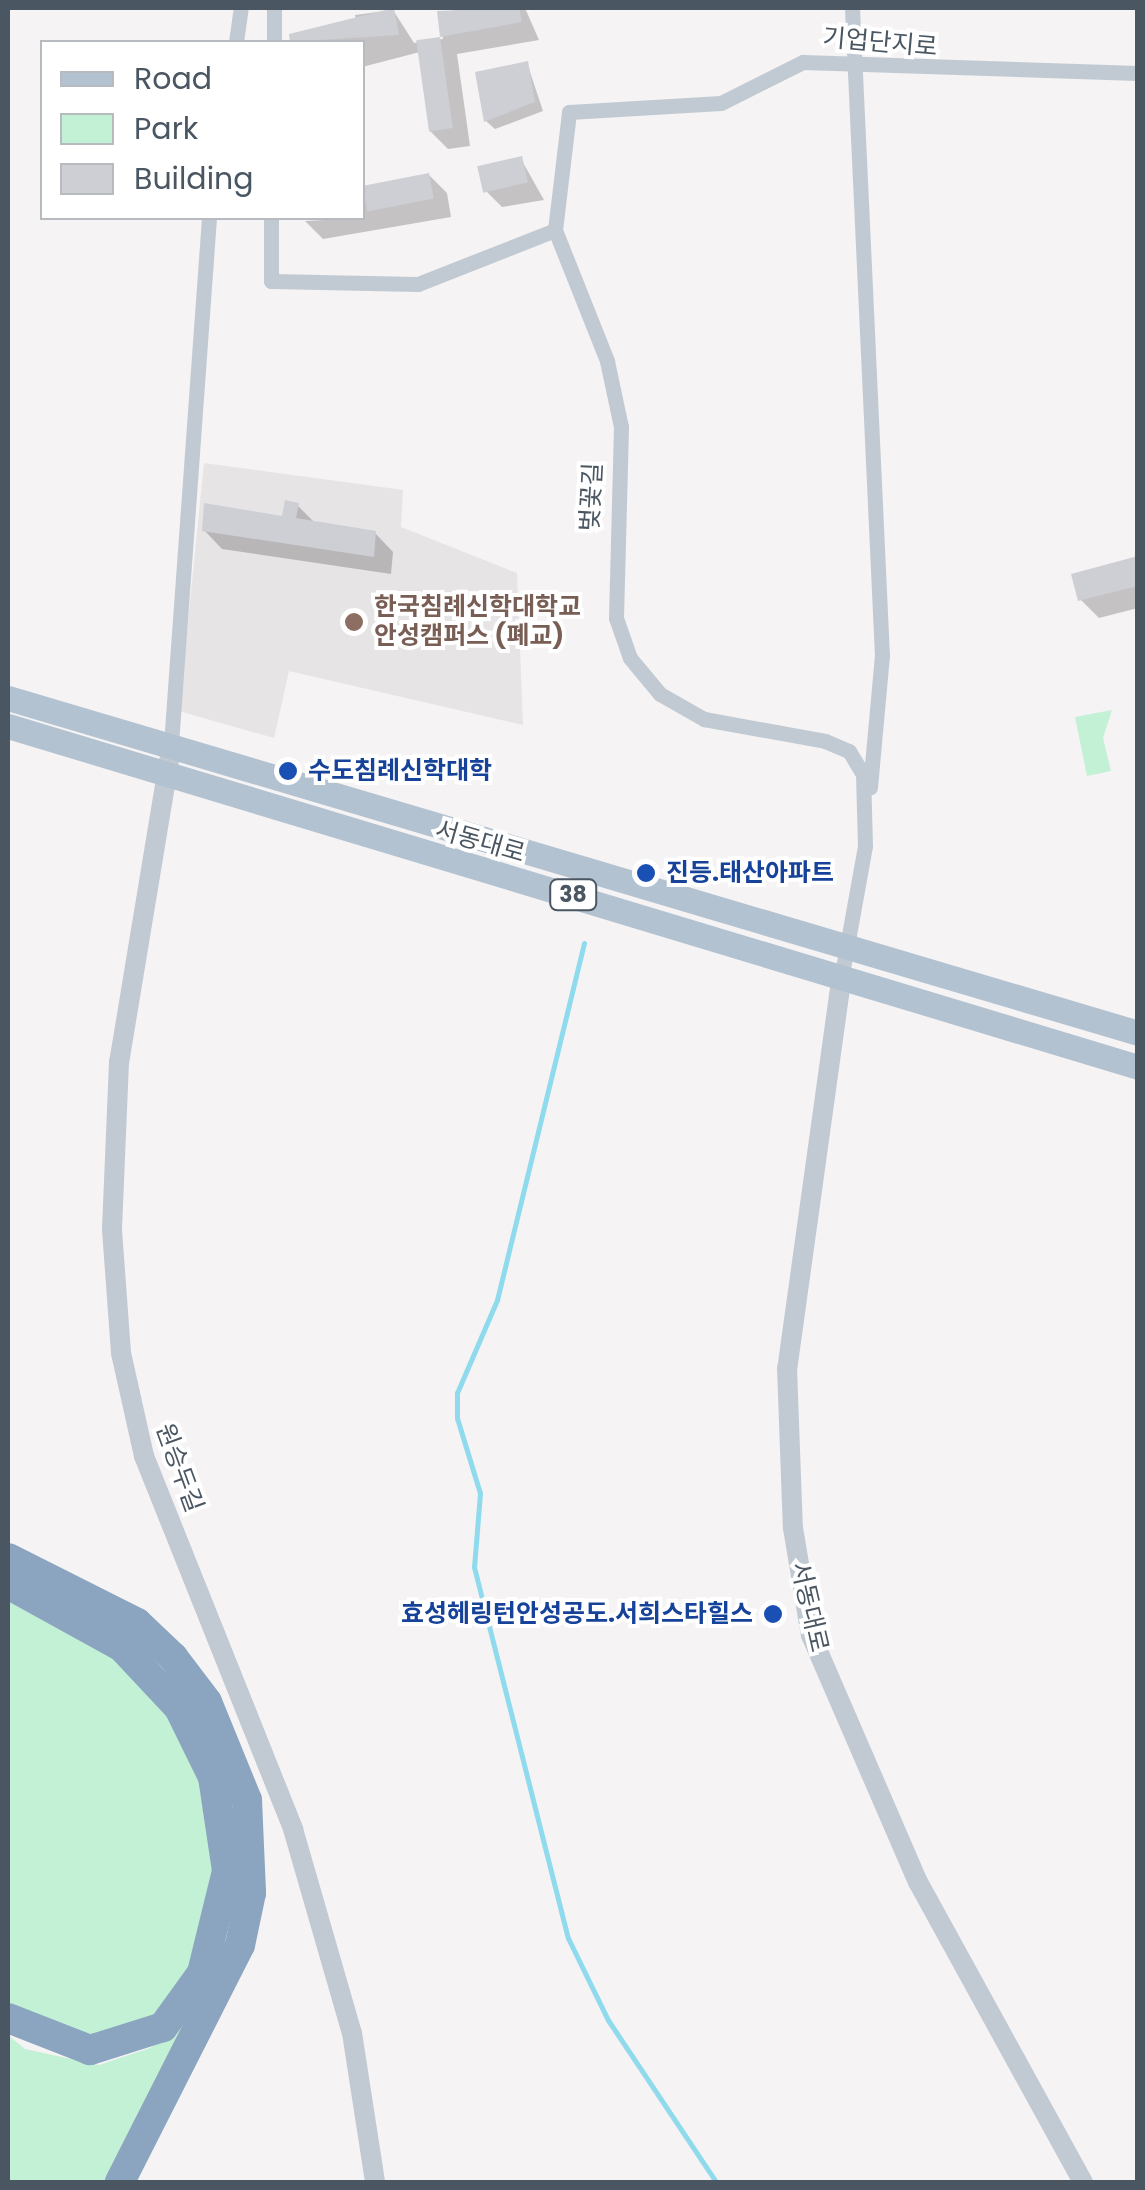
<!DOCTYPE html>
<html>
<head>
<meta charset="utf-8">
<style>
	body { margin:0 }
	#map { position:relative; width:1145px; height:2190px; overflow:hidden; background:#f5f3f3; font-family:Poppins,"Noto Sans KR",sans-serif }
	div>[style] { position:absolute }
	[style*='--x'] { left:calc(var(--x)*1px); top:calc(var(--y)*1px); width:calc(var(--w)*1px); rotate:calc(var(--a)*1deg) }
	.education>* { inset:0; background:#e6e4e5 }
	.green>* { inset:0; background:#c3f1d5 }
	.shadow>* { inset:0; background:#0003 }
	.stream>* { height:5px; margin:-2.5px; padding:0 2.5px; transform-origin:2.5px; border-radius:2.5px; background:#90daee }
	.building>* { inset:0; background:#cdcfd5; transform-origin:0 0 }
	.minor>* { height:15px; margin:-7.5px; padding:0 7.5px; transform-origin:7.5px; border-radius:7.5px; background:#c1cad2 }
	.tertiary>* { height:20px; margin:-10px; padding:0 10px; transform-origin:10px; border-radius:10px; background:#c1cad2 }
	.primary>* { height:25px; margin:-12.5px; padding:0 12.5px; transform-origin:12.5px; border-radius:12.5px; background:#b3c2d1 }
	.motorway>* { height:30px; margin:-15px; padding:0 15px; transform-origin:15px; border-radius:15px; background:#8ba5c1 }
	.dots>* { width:28px; height:28px; translate:-50% -50%; box-sizing:border-box; border:5px solid #fff; border-radius:50% }
	span { translate:-50% -50%; white-space:nowrap; text-align:center; line-height:1.15; -webkit-text-stroke:8px #fff; paint-order:stroke }
	.shield-label span { padding:2px 8px; background:#fff; border:2px solid; border-radius:8px; -webkit-text-stroke-width:0 }
	.shield-label { font-size:22px; color:#4a5661; font-weight:700 }
	.street-label { font-size:25px; color:#4a5661 }
	.education-label { font-size:25px; color:#785e54; font-weight:700 }
	.left { translate:0 -50%; text-align:left }
	.transit-label { font-size:25px; color:#164399; font-weight:700 }
	.right { translate:-100% -50%; text-align:right }
	.frame { position:absolute; inset:0; border:10px solid #4a5661; pointer-events:none }
	.legend { position:absolute; left:40px; top:40px; width:325px; height:180px; box-sizing:border-box; background:#fff; border:2px solid #b7bbc0; margin:0; padding:12px 18px; list-style:none; font-size:30px; color:#4a5661 }
	.legend li { display:flex; align-items:center; gap:20px; height:50px }
	.legend b { width:50px; border:2px solid #b7bbc0 }
</style>
</head>
<body>
<div id="map">
	<div class="education">
		<div style="clip-path:polygon(204px 463px,403px 490px,401px 527px,517px 573px,523px 725px,289px 671px,274px 738px,179px 711px)"></div>
	</div>
	<div class="green">
		<div style="clip-path:polygon(1112px 710px,1103px 738px,1111px 771px,1087px 776px,1075px 717px)"></div>
		<div style="clip-path:polygon(8px 1597px,109px 1649px,147px 1685px,191px 1749px,215px 1845px,211px 1916px,189px 1977px,165px 2011px,99px 2040px,28px 2020px,8px 2000px)"></div>
		<div style="clip-path:polygon(186px 2024px,103px 2182px,8px 2182px,8px 2035px,25px 2049px,99px 2065px,150px 2048px)"></div>
	</div>
	<div class="shadow">
		<div style="clip-path:polygon(468px 8px,525px 8px,539px 40px,457px 54px,470px 146px,448px 149px,430px 131px,420px 52px,362px 67px,362px 42px,317px 42px,315px 33px,357px 27px,355px 15px,393px 10px,414px 43px,443px 39px,439px 13px)"></div>
		<div style="clip-path:polygon(527px 63px,543px 111px,495px 129px,486px 121px)"></div>
		<div style="clip-path:polygon(521px 159px,544px 200px,502px 207px,484px 189px)"></div>
		<div style="clip-path:polygon(429px 175px,447px 193px,451px 217px,323px 239px,305px 221px,362px 218px,362px 188px)"></div>
		<div style="clip-path:polygon(298px 506px,316px 524px,375px 533px,393px 552px,391px 574px,222px 549px,204px 530px,284px 519px)"></div>
		<div style="clip-path:polygon(1138px 559px,1138px 608px,1099px 618px,1081px 600px)"></div>
	</div>
	<div class="stream">
		<div style="--x:584;--y:943;--w:367;--a:103.7"></div>
		<div style="--x:497;--y:1300;--w:101;--a:113.3"></div>
		<div style="--x:457;--y:1393;--w:25;--a:90"></div>
		<div style="--x:457;--y:1418;--w:78;--a:73"></div>
		<div style="--x:480;--y:1493;--w:74;--a:94.6"></div>
		<div style="--x:474;--y:1567;--w:383;--a:75.8"></div>
		<div style="--x:568;--y:1938;--w:91;--a:64"></div>
		<div style="--x:608;--y:2020;--w:195;--a:56.3"></div>
	</div>
	<div class="building">
		<div style="clip-path:polygon(394px 8px,399px 35px,290px 42px,289px 34px)"></div>
		<div style="clip-path:polygon(519px 8px,522px 22px,440px 37px,437px 11px)"></div>
		<div style="left:440px;top:37px;width:92px;height:24px;rotate:82deg"></div>
		<div style="clip-path:polygon(528px 61px,535px 102px,484px 122px,475px 72px)"></div>
		<div style="left:522px;top:156px;width:27px;height:46px;rotate:77deg"></div>
		<div style="left:429px;top:173px;width:26px;height:68px;rotate:79deg"></div>
		<div style="clip-path:polygon(285px 500px,299px 503px,296px 518px,376px 531px,374px 557px,202px 531px,204px 503px,282px 516px)"></div>
		<div style="clip-path:polygon(1138px 556px,1138px 586px,1078px 601px,1071px 574px)"></div>
	</div>
	<div class="minor">
		<div style="--x:852;--y:8;--w:648;--a:87.35"></div>
		<div style="--x:882;--y:655;--w:133;--a:95.2"></div>
		<div style="--x:236;--y:42;--w:34;--a:-82"></div>
		<div style="--x:274;--y:42;--w:34;--a:-90"></div>
		<div style="--x:271;--y:218;--w:63;--a:90"></div>
		<div style="--x:271;--y:281;--w:147;--a:1.2"></div>
		<div style="--x:418;--y:284;--w:147;--a:-21.5"></div>
		<div style="--x:555;--y:230;--w:141;--a:68.3"></div>
		<div style="--x:607;--y:361;--w:67;--a:78"></div>
		<div style="--x:621;--y:427;--w:191;--a:91.5"></div>
		<div style="--x:616;--y:618;--w:42;--a:70.7"></div>
		<div style="--x:630;--y:658;--w:47;--a:50.2"></div>
		<div style="--x:660;--y:694;--w:51;--a:29.6"></div>
		<div style="--x:704;--y:719;--w:123;--a:10.3"></div>
		<div style="--x:825;--y:741;--w:26;--a:23"></div>
		<div style="--x:849;--y:751;--w:27;--a:59"></div>
		<div style="--x:863;--y:774;--w:72;--a:88.4"></div>
		<div style="--x:865;--y:846;--w:130;--a:100.2"></div>
		<div style="--x:555;--y:230;--w:119;--a:-83.2"></div>
		<div style="--x:569;--y:112;--w:152;--a:-3.4"></div>
		<div style="--x:721;--y:103;--w:92;--a:-26.6"></div>
		<div style="--x:803;--y:62;--w:335;--a:1.9"></div>
		<div style="--x:171;--y:744;--w:527;--a:-85.87"></div>
	</div>
	<div class="tertiary">
		<div style="--x:169;--y:761;--w:305;--a:99.4"></div>
		<div style="--x:119;--y:1062;--w:168;--a:92.4"></div>
		<div style="--x:112;--y:1230;--w:123;--a:85.8"></div>
		<div style="--x:121;--y:1353;--w:106;--a:77.4"></div>
		<div style="--x:144;--y:1456;--w:402;--a:68.2"></div>
		<div style="--x:293;--y:1829;--w:212;--a:73.9"></div>
		<div style="--x:352;--y:2033;--w:151;--a:81.2"></div>
		<div style="--x:842;--y:974;--w:398;--a:97.9"></div>
		<div style="--x:787;--y:1368;--w:160;--a:87.9"></div>
		<div style="--x:793;--y:1528;--w:109;--a:80.5"></div>
		<div style="--x:811;--y:1635;--w:269;--a:66.6"></div>
		<div style="--x:918;--y:1882;--w:342;--a:61.2"></div>
	</div>
	<div class="primary">
		<div style="--x:8;--y:698;--w:1179;--a:16.51"></div>
		<div style="--x:8;--y:726;--w:1180;--a:16.79"></div>
	</div>
	<div class="motorway">
		<div style="--x:8;--y:1558;--w:144;--a:26.7"></div>
		<div style="--x:137;--y:1623;--w:50;--a:43.4"></div>
		<div style="--x:173;--y:1657;--w:56;--a:52.9"></div>
		<div style="--x:207;--y:1702;--w:106;--a:67.8"></div>
		<div style="--x:247;--y:1800;--w:93;--a:87.5"></div>
		<div style="--x:251;--y:1893;--w:53;--a:101.9"></div>
		<div style="--x:240;--y:1945;--w:266;--a:116.9"></div>
		<div style="--x:8;--y:1584;--w:130;--a:28.9"></div>
		<div style="--x:122;--y:1647;--w:83;--a:46.9"></div>
		<div style="--x:179;--y:1708;--w:77;--a:63.8"></div>
		<div style="--x:213;--y:1777;--w:95;--a:81.5"></div>
		<div style="--x:227;--y:1871;--w:105;--a:103.8"></div>
		<div style="--x:202;--y:1973;--w:67;--a:125.8"></div>
		<div style="--x:163;--y:2027;--w:77;--a:162.5"></div>
		<div style="--x:90;--y:2050;--w:88;--a:-158.7"></div>
	</div>
	<div class="dots">
		<div style="left:354px;top:622px;background:#8d6e63"></div>
		<div style="left:288px;top:771px;background:#1a4fb4"></div>
		<div style="left:646px;top:873px;background:#1a4fb4"></div>
		<div style="left:773px;top:1614px;background:#1a4fb4"></div>
	</div>
	<div class="shield-label">
		<span style="left:573px;top:895px">38</span>
	</div>
	<div class="street-label">
		<span style="left:880px;top:43px;rotate:5deg">기업단지로</span>
		<span style="left:592px;top:497px;rotate:-87deg">벚꽃길</span>
		<span style="left:480px;top:842px;rotate:16deg">서동대로</span>
		<span style="left:179px;top:1468px;rotate:70deg">원승두길</span>
		<span style="left:809px;top:1607px;rotate:77deg">서동대로</span>
	</div>
	<div class="education-label">
		<span class="left" style="left:374px;top:622px">한국침례신학대학교<br>안성캠퍼스 (폐교)</span>
	</div>
	<div class="transit-label">
		<span class="left" style="left:308px;top:771px">수도침례신학대학</span>
		<span class="left" style="left:666px;top:873px">진등.태산아파트</span>
		<span class="right" style="left:753px;top:1614px">효성헤링턴안성공도.서희스타힐스</span>
	</div>
	<div class="frame"></div>
	<ul class="legend">
	<li><b style="height:12px;background:#b3c2d1"></b>Road</li>
	<li><b style="height:28px;background:#c3f1d5"></b>Park</li>
	<li><b style="height:28px;background:#cdcfd5"></b>Building</li>
	</ul>
</div>
</body>
</html>
